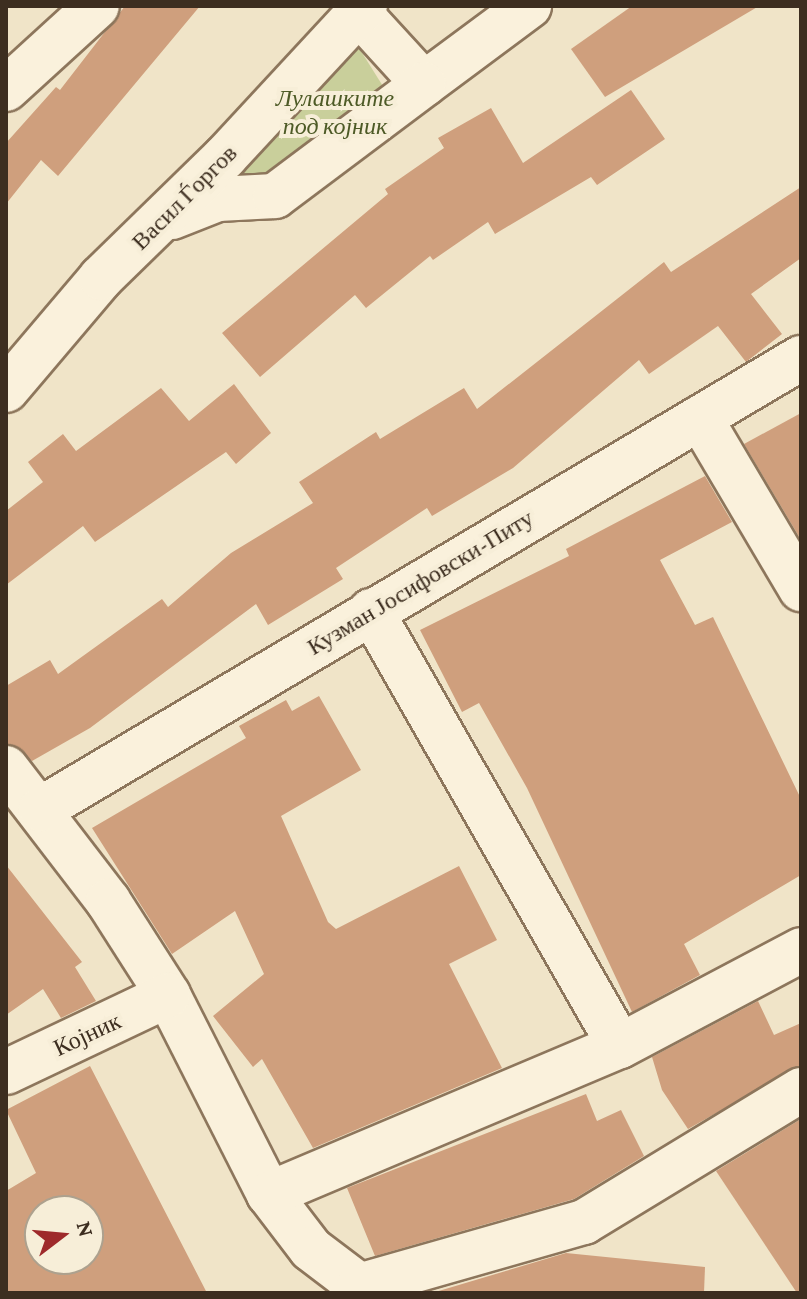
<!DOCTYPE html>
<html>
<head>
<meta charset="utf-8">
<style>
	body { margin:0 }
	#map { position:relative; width:807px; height:1299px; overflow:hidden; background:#f0e4c8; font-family:"Crimson Pro",serif }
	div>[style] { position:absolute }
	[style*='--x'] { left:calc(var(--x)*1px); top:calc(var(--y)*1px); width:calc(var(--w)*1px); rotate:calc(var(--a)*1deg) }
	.green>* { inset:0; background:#c9cf9b }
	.building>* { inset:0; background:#cf9f7d }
	.roads { filter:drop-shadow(2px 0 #8d765c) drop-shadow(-2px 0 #8d765c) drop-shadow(0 2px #8d765c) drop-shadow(0 -2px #8d765c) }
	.minor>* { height:44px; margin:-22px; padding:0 22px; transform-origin:22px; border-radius:22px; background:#faf1dc }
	span { translate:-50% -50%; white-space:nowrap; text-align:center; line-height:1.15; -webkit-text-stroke:8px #f7eed8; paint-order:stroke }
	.park-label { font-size:24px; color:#4d5a26; font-style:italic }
	.street-label { font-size:24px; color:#3d2e20 }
	.frame { position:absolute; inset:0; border:8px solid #3d2e20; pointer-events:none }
	.north { position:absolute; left:24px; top:1195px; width:80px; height:80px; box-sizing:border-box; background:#f7eed8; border:2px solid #ada18e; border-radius:50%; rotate:74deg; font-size:22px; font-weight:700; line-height:32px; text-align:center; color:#3d2e20 }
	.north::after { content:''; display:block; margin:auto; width:28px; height:36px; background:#9e2a2b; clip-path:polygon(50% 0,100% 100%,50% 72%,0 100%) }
</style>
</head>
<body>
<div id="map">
	<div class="green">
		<div style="clip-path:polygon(359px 48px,386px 91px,340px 145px,218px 199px)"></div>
	</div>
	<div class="building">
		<div style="clip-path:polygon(125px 6px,200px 6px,58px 176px,41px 160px,6px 204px,6px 143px,56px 87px,60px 90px)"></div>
		<div style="clip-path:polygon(632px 6px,759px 6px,605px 97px,571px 49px)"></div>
		<div style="clip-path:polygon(631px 90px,665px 139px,597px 185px,591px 177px,495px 234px,488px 222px,433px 260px,430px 256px,366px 308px,355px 295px,260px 377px,222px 333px,388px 194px,385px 189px,444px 148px,438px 138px,491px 108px,523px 163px)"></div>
		<div style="clip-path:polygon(801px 187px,801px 258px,751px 294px,782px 334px,746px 362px,718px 326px,649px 374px,639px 360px,513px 468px,432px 516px,427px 508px,336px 568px,343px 579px,268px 625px,256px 604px,90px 728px,32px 761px,6px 744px,6px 686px,50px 660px,58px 674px,162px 599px,168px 607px,231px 553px,313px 503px,299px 482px,376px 432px,380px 439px,464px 388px,477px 409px,664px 262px,671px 272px)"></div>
		<div style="clip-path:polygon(234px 384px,271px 433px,236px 464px,226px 452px,95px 542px,83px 526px,6px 585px,6px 511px,43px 482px,28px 462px,63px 434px,76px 451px,161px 388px,189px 421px)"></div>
		<div style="clip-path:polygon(801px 413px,801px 540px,744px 444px)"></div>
		<div style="clip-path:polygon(705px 476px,732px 522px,660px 560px,695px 625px,713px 617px,801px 799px,801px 875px,684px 944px,700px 975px,632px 1012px,527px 788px,479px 703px,462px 712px,420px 630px,569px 556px,566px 549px)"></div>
		<div style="clip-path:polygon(319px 696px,361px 770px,281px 816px,328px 922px,336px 929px,459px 866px,497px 940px,449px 964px,502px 1068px,313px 1148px,262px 1059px,253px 1067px,213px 1016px,264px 974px,235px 911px,172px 954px,92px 828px,246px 738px,239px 726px,286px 700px,292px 711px)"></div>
		<div style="clip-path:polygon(6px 865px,82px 962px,75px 967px,96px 1001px,61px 1018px,43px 989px,6px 1015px)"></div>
		<div style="clip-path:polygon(758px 1001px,774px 1035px,801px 1023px,801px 1065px,688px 1129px,662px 1090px,652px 1057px)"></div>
		<div style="clip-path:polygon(evenodd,90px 1066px,207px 1293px,6px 1293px,6px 1191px,36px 1173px,6px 1110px,90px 1066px,40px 1211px,88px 1211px,88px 1259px,40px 1259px,40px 1211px)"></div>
		<div style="clip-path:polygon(586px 1094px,597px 1121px,621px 1110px,644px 1156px,574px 1199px,375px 1256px,347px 1188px)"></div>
		<div style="clip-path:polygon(801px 1119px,801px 1293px,797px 1293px,716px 1171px)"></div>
		<div style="clip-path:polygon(566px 1253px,705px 1267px,704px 1293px,432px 1293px)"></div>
	</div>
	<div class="roads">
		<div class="minor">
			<div style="--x:359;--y:13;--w:96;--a:47.5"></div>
			<div style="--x:424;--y:84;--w:131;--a:-36.6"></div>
			<div style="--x:6;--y:89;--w:123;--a:-42.4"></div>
			<div style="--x:172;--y:217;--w:49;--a:-21.4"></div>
			<div style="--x:218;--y:199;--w:57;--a:-3"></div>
			<div style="--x:275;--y:196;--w:186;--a:-36.9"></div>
			<div style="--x:6;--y:390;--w:147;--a:-49.7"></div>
			<div style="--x:101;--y:278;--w:173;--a:-44.3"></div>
			<div style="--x:225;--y:157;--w:206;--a:-47.2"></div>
			<div style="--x:700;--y:418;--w:199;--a:59.4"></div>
			<div style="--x:371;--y:611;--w:501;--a:60.21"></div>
			<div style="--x:6;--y:768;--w:168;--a:52.5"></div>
			<div style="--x:108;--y:901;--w:112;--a:57.4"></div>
			<div style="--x:168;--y:995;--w:223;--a:63.1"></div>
			<div style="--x:269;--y:1194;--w:69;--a:52.6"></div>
			<div style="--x:311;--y:1249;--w:73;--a:37.2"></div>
			<div style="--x:41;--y:809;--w:884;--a:-30.69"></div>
			<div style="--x:6;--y:1072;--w:179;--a:-25.4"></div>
			<div style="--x:269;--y:1194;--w:381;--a:-22.9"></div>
			<div style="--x:620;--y:1046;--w:205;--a:-27.9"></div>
			<div style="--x:359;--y:1286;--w:234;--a:-15.9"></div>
			<div style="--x:584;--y:1222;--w:254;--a:-31.3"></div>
		</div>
	</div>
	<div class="park-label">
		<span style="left:335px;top:112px">Лулашките<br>под којник</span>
	</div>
	<div class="street-label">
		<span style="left:184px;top:197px;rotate:-45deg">Васил Ѓоргов</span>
		<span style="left:420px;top:582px;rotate:-31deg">Кузман Јосифовски-Питу</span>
		<span style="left:87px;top:1034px;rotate:-25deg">Којник</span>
	</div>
	<div class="frame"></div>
	<div class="north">N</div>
</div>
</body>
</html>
